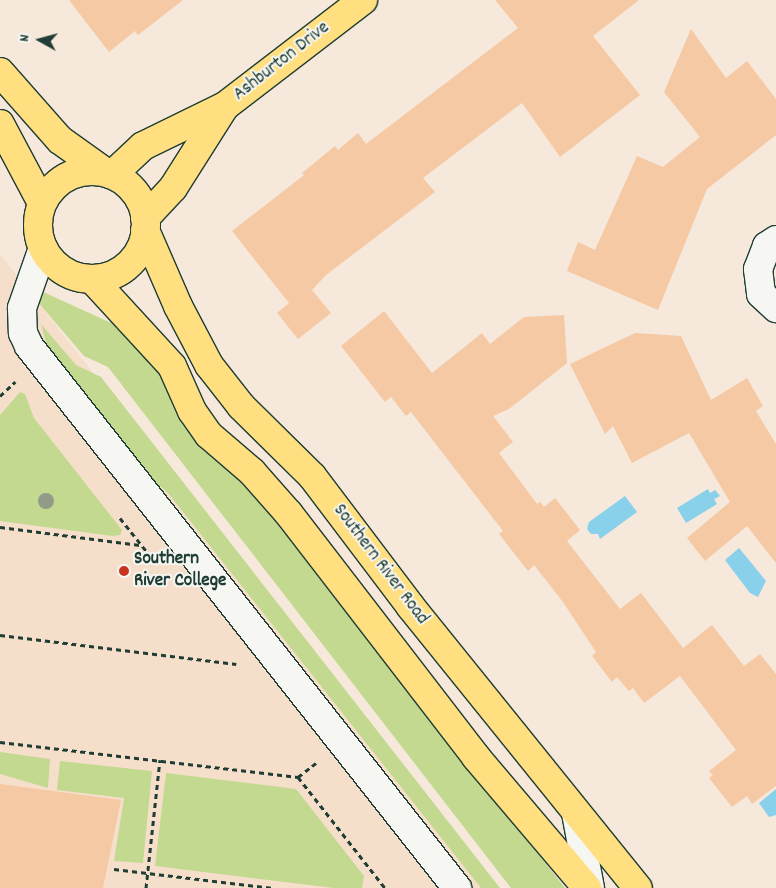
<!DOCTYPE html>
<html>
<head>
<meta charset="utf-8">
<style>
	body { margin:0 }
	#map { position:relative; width:776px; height:888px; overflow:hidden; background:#f6e8db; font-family:Dekko,sans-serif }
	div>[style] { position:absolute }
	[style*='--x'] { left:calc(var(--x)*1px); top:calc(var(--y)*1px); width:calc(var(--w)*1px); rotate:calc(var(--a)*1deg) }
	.built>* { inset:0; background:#f6dfca }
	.green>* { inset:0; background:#c3d98f }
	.water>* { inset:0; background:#89d1ea }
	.building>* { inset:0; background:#f5c9a4 }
	.path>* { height:3px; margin-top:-1.5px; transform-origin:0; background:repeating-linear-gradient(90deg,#1f3d34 0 5px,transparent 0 9px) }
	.roads { filter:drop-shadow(1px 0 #1f3d34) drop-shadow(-1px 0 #1f3d34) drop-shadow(0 1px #1f3d34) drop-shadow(0 -1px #1f3d34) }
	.minor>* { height:28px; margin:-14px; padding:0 14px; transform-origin:14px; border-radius:14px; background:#f6f6f2 }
	.major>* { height:28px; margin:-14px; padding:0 14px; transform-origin:14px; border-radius:14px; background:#ffdf80 }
	.major>.ring { margin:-14px; padding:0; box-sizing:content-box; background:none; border:28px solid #ffdf80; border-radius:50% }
	.trees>* { width:16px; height:16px; margin:-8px; border-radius:50%; background:#929b89 }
	.dots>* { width:14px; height:14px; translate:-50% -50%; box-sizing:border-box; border:2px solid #f6f6f2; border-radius:50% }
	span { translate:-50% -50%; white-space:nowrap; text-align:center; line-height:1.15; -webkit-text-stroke:4px #f6f6f2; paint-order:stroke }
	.street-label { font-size:19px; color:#1f3d34 }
	.poi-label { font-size:19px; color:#1f3d34; font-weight:700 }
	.left { translate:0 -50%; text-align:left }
	.north { position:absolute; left:15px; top:15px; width:50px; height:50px; -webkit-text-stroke:4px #f6f6f2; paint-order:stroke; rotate:277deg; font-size:14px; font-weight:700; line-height:20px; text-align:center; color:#1f3d34 }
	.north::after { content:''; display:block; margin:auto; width:18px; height:22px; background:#1f3d34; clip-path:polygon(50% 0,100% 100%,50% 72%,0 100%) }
</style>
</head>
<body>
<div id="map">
	<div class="built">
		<div style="clip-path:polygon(0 254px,497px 888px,0 888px)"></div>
	</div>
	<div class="green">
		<div style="clip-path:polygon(41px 291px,120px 327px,143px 347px,166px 383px,565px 888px,511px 888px,108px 367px,84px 356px,37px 301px)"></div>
		<div style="clip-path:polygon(41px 324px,76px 365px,101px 377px,500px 888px,481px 888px,168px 493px,143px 471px,47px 346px)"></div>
		<div style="clip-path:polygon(20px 392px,25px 394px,34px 418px,122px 530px,120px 535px,113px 536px,0 521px,0 415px)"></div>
		<div style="clip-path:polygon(0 752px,50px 759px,48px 788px,0 774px)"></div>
		<div style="clip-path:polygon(60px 761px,152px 771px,143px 863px,114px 861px,124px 798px,57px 790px)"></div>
		<div style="clip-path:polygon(166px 773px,296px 789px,364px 876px,362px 888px,334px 888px,155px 866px)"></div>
	</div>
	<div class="water">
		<div style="clip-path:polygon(708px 489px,710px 493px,715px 490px,720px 496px,714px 499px,717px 504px,686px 523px,677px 508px)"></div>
		<div style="clip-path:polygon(625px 496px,637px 512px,600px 539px,598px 534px,591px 534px,587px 529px,589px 522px)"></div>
		<div style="clip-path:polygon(739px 548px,766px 581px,758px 597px,750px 593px,725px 560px)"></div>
		<div style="clip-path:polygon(776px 789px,776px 815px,769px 817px,759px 803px)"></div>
	</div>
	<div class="building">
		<div style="clip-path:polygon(69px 0,183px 0,138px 35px,135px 31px,109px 52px)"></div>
		<div style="clip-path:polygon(495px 0,639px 0,593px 36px,640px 95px,560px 157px,522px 103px,423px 178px,435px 192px,326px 275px,312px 290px,331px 313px,298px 339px,277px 313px,289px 303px,232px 231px,304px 175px,302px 173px,335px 146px,338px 150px,358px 133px,366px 144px,518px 28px)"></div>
		<div style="clip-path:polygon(691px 29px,726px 78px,747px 61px,776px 99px,776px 135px,707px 189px,658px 310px,567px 271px,578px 242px,595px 250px,637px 156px,663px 167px,700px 137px,664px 92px)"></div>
		<div style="clip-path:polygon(384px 311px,432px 373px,482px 333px,490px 344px,524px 317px,564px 315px,567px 363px,509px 409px,493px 416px,513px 442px,499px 453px,537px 504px,540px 502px,544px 507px,555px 498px,580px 530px,567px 541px,620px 609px,641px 593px,683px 648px,712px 625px,744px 666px,760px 654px,776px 674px,776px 786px,752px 804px,747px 796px,732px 807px,709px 778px,713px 775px,709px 771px,736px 750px,680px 676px,644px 703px,633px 688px,629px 691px,617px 677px,612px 682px,592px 656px,596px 652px,563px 602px,534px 565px,528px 571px,499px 534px,503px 531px,411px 412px,406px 416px,391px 397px,385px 402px,341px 346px)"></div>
		<div style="clip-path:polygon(635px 333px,681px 336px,711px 400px,747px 378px,763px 406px,756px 411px,776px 444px,776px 563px,747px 526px,705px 561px,687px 538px,730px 502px,689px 433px,632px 463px,613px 426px,605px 434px,570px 364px)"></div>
		<div style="clip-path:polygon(0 784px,121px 800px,103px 888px,0 888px)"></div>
	</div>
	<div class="path">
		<div style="--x:0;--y:396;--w:21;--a:-43"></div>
		<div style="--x:120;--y:518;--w:43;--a:51.5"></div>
		<div style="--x:0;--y:527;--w:141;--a:7.3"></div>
		<div style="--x:0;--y:635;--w:238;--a:7"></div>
		<div style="--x:0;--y:742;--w:300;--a:6.7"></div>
		<div style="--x:298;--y:777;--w:141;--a:51.9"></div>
		<div style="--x:298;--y:777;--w:23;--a:-38"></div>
		<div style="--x:114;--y:869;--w:161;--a:6.8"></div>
		<div style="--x:146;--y:888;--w:129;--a:-83.8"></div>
	</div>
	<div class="roads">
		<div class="minor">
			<div style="--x:776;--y:240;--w:11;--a:146"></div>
			<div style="--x:767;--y:246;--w:25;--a:111"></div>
			<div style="--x:758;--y:269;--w:25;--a:83"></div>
			<div style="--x:761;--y:294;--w:21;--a:43"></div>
			<div style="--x:43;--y:248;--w:64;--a:109.3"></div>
			<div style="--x:22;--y:308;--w:25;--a:88"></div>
			<div style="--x:23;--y:333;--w:14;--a:65"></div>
			<div style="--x:29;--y:346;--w:691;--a:51.7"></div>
			<div style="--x:576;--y:813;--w:76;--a:79.4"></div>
		</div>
		<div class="major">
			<div style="--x:0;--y:72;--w:91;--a:48.6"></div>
			<div style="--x:60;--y:140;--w:55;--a:35.4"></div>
			<div style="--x:0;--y:124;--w:89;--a:62"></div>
			<div class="ring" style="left:38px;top:171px;width:80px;height:80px"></div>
			<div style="--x:112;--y:175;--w:42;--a:-43.1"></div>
			<div style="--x:143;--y:146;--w:91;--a:-26"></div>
			<div style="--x:225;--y:106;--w:174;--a:-37.5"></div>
			<div style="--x:145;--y:218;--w:41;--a:-47"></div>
			<div style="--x:173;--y:188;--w:97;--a:-57.6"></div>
			<div style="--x:145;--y:230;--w:83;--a:66.5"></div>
			<div style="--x:178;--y:306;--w:67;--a:62.3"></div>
			<div style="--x:209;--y:365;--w:52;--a:52"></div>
			<div style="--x:241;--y:406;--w:100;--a:44.6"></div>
			<div style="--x:312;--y:476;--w:164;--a:52.9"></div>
			<div style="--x:411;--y:607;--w:361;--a:51.1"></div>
			<div style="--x:92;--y:279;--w:118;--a:47.4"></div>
			<div style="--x:172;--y:366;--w:49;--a:66"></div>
			<div style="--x:192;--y:411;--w:29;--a:55"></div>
			<div style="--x:209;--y:435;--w:57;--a:40.7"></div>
			<div style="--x:252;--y:472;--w:56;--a:48.6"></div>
			<div style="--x:289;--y:514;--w:307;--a:52.4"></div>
			<div style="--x:476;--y:757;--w:172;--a:49.7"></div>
		</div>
	</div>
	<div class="trees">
		<div style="left:46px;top:501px"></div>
	</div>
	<div class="dots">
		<div style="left:124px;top:571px;background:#c8321e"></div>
	</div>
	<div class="street-label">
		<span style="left:282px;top:62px;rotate:-38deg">Ashburton Drive</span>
		<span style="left:380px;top:565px;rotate:53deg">Southern River Road</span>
	</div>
	<div class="poi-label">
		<span class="left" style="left:134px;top:571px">Southern<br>River College</span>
	</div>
	<div class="north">N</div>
</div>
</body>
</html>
